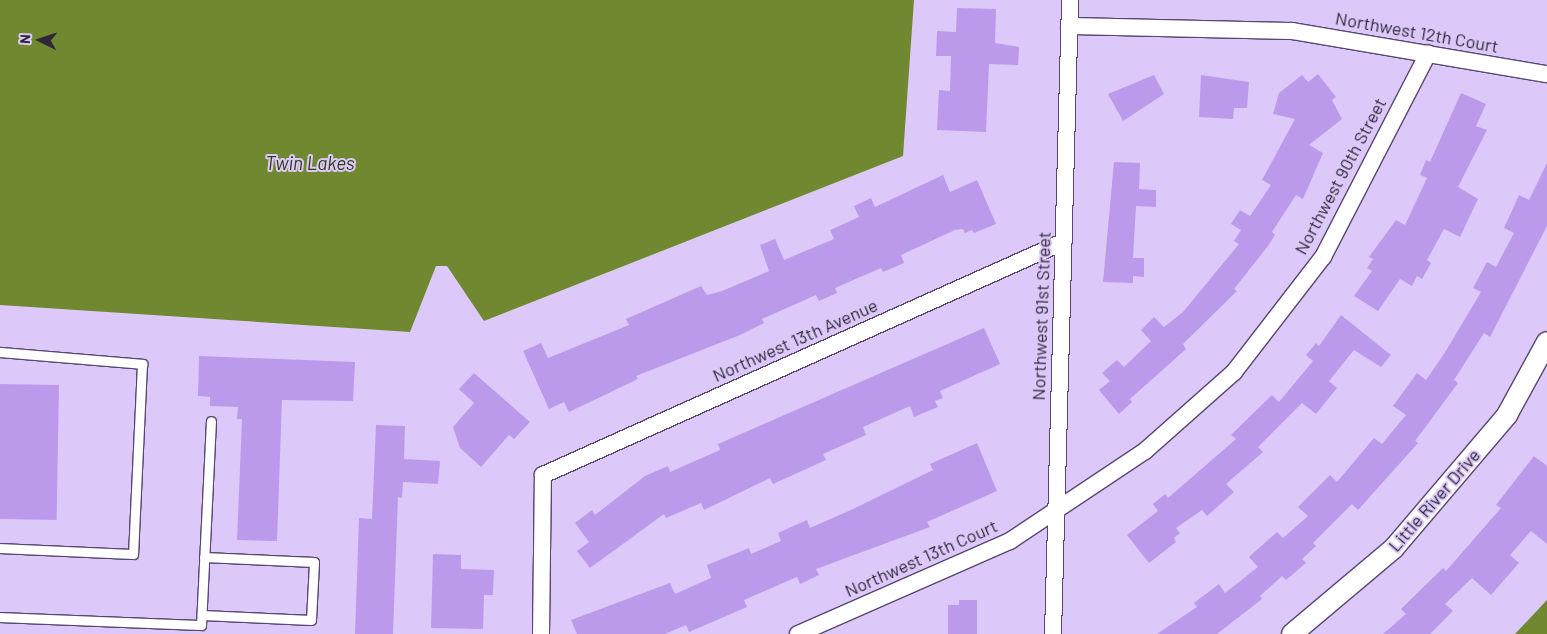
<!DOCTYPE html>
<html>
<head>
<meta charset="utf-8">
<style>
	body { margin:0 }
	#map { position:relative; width:1547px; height:634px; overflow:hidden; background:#dcc9f9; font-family:Barlow,sans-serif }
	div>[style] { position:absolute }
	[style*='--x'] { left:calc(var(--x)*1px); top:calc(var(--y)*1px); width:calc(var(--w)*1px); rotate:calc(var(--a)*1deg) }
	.water>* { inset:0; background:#70882f }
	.building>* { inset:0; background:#bc9aeb; transform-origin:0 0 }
	.roads { filter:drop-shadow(1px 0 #584770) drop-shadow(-1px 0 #584770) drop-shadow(0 1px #584770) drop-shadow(0 -1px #584770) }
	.service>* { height:9px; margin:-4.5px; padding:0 4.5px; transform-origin:4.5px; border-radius:4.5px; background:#fff }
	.minor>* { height:16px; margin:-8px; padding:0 8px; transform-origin:8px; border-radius:8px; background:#fff }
	.tertiary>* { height:20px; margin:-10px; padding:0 10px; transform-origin:10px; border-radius:10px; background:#fff }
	span { translate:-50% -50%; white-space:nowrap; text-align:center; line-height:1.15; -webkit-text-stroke:4px #dcc9f9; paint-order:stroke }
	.street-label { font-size:18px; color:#2f2739 }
	.water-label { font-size:19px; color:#313c17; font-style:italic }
	.north { position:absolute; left:15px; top:15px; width:50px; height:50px; -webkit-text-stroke:4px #dcc9f9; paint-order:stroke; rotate:274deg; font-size:14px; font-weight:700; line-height:20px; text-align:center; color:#2f2739 }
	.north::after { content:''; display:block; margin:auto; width:18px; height:22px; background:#2f2739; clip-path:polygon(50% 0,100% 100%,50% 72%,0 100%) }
</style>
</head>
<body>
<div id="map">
	<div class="water">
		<div style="clip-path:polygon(0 0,914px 0,903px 156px,484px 321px,447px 266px,436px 266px,410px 332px,0 305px)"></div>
		<div style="clip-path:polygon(1547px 600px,1547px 634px,1515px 634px)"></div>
	</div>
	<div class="building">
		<div style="clip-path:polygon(957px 8px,996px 9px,995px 43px,1019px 47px,1018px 65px,989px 64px,986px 132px,937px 130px,939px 90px,950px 91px,951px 56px,936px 56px,937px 31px,956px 32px)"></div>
		<div style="clip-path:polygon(1318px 74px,1336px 97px,1332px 100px,1342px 119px,1309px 145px,1323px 153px,1303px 199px,1296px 195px,1272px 232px,1275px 235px,1268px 246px,1234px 289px,1237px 291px,1183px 344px,1186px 349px,1130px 399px,1132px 402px,1119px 414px,1099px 390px,1110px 381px,1102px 373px,1117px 360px,1124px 367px,1151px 341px,1141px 330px,1154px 317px,1164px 327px,1183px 312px,1239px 244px,1234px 241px,1241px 230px,1231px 224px,1240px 210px,1250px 216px,1271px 185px,1262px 180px,1295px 119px,1273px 114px,1279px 93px,1302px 75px,1308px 82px)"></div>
		<div style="clip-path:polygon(1154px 75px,1164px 94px,1123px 121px,1108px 94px)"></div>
		<div style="clip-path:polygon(1201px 75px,1249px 82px,1247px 108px,1234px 108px,1233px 119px,1199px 117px)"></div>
		<div style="clip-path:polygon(1461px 93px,1486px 104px,1476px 126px,1487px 130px,1458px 187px,1478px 199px,1460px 237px,1444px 229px,1427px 260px,1431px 263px,1422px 279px,1417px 276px,1412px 286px,1400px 279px,1378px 311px,1354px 296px,1372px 271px,1367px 268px,1373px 259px,1369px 257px,1396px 220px,1405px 225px,1427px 178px,1420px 175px,1426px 160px,1430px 162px)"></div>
		<div style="clip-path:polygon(1114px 162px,1140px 163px,1139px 189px,1156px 190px,1156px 207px,1136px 206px,1133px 258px,1144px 258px,1144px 277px,1133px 276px,1133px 283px,1103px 282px)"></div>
		<div style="clip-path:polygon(1547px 163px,1547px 226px,1490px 337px,1484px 333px,1454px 380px,1458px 383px,1415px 441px,1418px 443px,1358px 510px,1352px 504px,1313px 543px,1316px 546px,1302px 559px,1306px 563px,1286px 580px,1282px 576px,1260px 596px,1262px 599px,1217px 634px,1157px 634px,1197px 607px,1194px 603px,1219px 584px,1225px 593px,1258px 567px,1249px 557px,1277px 532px,1283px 538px,1308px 516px,1298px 507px,1330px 475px,1337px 482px,1374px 438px,1382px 444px,1406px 415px,1393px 406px,1417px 373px,1426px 380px,1444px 354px,1481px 292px,1473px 288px,1487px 262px,1496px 267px,1514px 233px,1504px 228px,1519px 195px,1529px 200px)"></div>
		<div style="clip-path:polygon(943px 175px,950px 192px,977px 180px,996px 224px,974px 233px,972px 230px,965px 233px,963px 229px,955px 230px,901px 255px,904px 263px,883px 272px,881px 268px,835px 288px,837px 293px,819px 301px,816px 295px,762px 319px,764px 323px,740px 335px,636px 376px,638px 379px,569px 412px,564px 402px,549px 409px,523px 351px,541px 343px,548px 358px,629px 325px,626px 319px,701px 286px,707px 295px,722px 291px,769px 271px,760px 245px,775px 239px,784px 260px,834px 239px,830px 230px,859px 217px,854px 206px,871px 198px,875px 207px)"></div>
		<div style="clip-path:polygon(1341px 315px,1391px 355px,1381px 367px,1354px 350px,1329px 381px,1337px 388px,1316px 414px,1302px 403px,1258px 447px,1263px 452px,1226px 484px,1234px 492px,1207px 516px,1202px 510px,1176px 528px,1180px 533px,1174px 538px,1176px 542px,1149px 563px,1127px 535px,1158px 511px,1153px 504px,1165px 494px,1168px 498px,1236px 439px,1231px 435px,1272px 395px,1279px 402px,1313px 361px,1306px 355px,1316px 343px,1319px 346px)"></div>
		<div style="clip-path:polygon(984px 328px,1000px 364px,940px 391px,943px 398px,935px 401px,938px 407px,914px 417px,910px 406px,863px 427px,866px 435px,823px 454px,826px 460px,773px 484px,770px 478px,704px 510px,701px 503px,666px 518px,664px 514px,590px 568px,577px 551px,589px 542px,575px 523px,592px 510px,595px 515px,645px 476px,668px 466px,670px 472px,720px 450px,718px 444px)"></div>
		<div style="clip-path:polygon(199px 356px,355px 362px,353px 401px,282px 400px,277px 541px,237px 540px,242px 419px,237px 419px,238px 407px,210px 406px,210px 397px,198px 396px)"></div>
		<div style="clip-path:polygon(474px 373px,530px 422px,514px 439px,509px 435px,481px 467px,460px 448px,453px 427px,474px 403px,459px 389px)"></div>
		<div style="left:0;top:384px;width:59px;height:135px;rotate:1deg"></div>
		<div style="clip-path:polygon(376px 425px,405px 426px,404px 459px,440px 461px,438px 484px,403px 482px,402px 498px,398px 497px,393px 634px,355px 634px,359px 518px,372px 519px)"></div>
		<div style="clip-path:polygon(977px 443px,997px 491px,927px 522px,930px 527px,816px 569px,819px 575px,800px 584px,797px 577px,744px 600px,747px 607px,689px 632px,686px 625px,665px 634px,577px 634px,571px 620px,670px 583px,675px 594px,711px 578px,707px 565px,749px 548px,751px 554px,781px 541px,778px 533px,807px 520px,810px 528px,851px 510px,933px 470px,930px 464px)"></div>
		<div style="clip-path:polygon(1534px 456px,1547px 466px,1547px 544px,1531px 531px,1510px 555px,1519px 563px,1491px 595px,1472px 578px,1445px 604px,1453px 611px,1430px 634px,1383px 634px,1406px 614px,1401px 609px,1443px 568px,1446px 571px,1501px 508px,1496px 505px)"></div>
		<div style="clip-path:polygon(433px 554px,461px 555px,461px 569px,494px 570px,493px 595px,484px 595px,483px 629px,431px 628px)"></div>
		<div style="clip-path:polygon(959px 600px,977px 600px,977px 634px,948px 634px,948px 605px,959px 605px)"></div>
	</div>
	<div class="roads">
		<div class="service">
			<div style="--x:0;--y:352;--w:143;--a:4.8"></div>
			<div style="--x:142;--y:364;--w:190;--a:92.7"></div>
			<div style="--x:133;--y:554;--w:133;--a:-177.4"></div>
			<div style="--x:202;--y:615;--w:109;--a:2.6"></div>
			<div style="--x:311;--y:620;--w:58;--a:-87"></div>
			<div style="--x:314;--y:562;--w:110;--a:-177.4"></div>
			<div style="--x:0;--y:617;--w:201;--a:2.3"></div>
			<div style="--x:201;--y:625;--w:204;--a:-87.2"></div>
		</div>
		<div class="minor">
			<div style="--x:1069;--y:26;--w:223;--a:1.3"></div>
			<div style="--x:1292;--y:31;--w:259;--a:9.6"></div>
			<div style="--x:541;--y:634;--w:159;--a:-89.3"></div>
			<div style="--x:543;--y:475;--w:570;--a:-24.14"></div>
			<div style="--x:798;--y:634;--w:232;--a:-23.7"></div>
			<div style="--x:1010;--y:541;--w:162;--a:-33.7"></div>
			<div style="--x:1145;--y:451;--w:119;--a:-41.6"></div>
			<div style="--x:1234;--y:372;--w:145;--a:-52.3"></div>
			<div style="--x:1323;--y:257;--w:229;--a:-62.7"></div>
			<div style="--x:1053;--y:634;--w:634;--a:-88.46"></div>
		</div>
		<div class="tertiary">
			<div style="--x:1292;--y:634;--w:133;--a:-40.1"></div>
			<div style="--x:1394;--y:548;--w:175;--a:-49.6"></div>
			<div style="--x:1507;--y:415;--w:83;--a:-61.3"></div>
		</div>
	</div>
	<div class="street-label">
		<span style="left:1417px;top:32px;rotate:10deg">Northwest 12th Court</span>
		<span style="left:1340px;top:176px;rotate:-62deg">Northwest 90th Street</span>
		<span style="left:1041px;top:316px;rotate:-88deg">Northwest 91st Street</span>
		<span style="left:795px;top:340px;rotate:-24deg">Northwest 13th Avenue</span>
		<span style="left:1434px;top:500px;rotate:-49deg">Little River Drive</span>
		<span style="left:921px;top:558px;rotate:-24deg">Northwest 13th Court</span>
	</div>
	<div class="water-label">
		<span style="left:310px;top:163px">Twin Lakes</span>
	</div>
	<div class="north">N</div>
</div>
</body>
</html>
